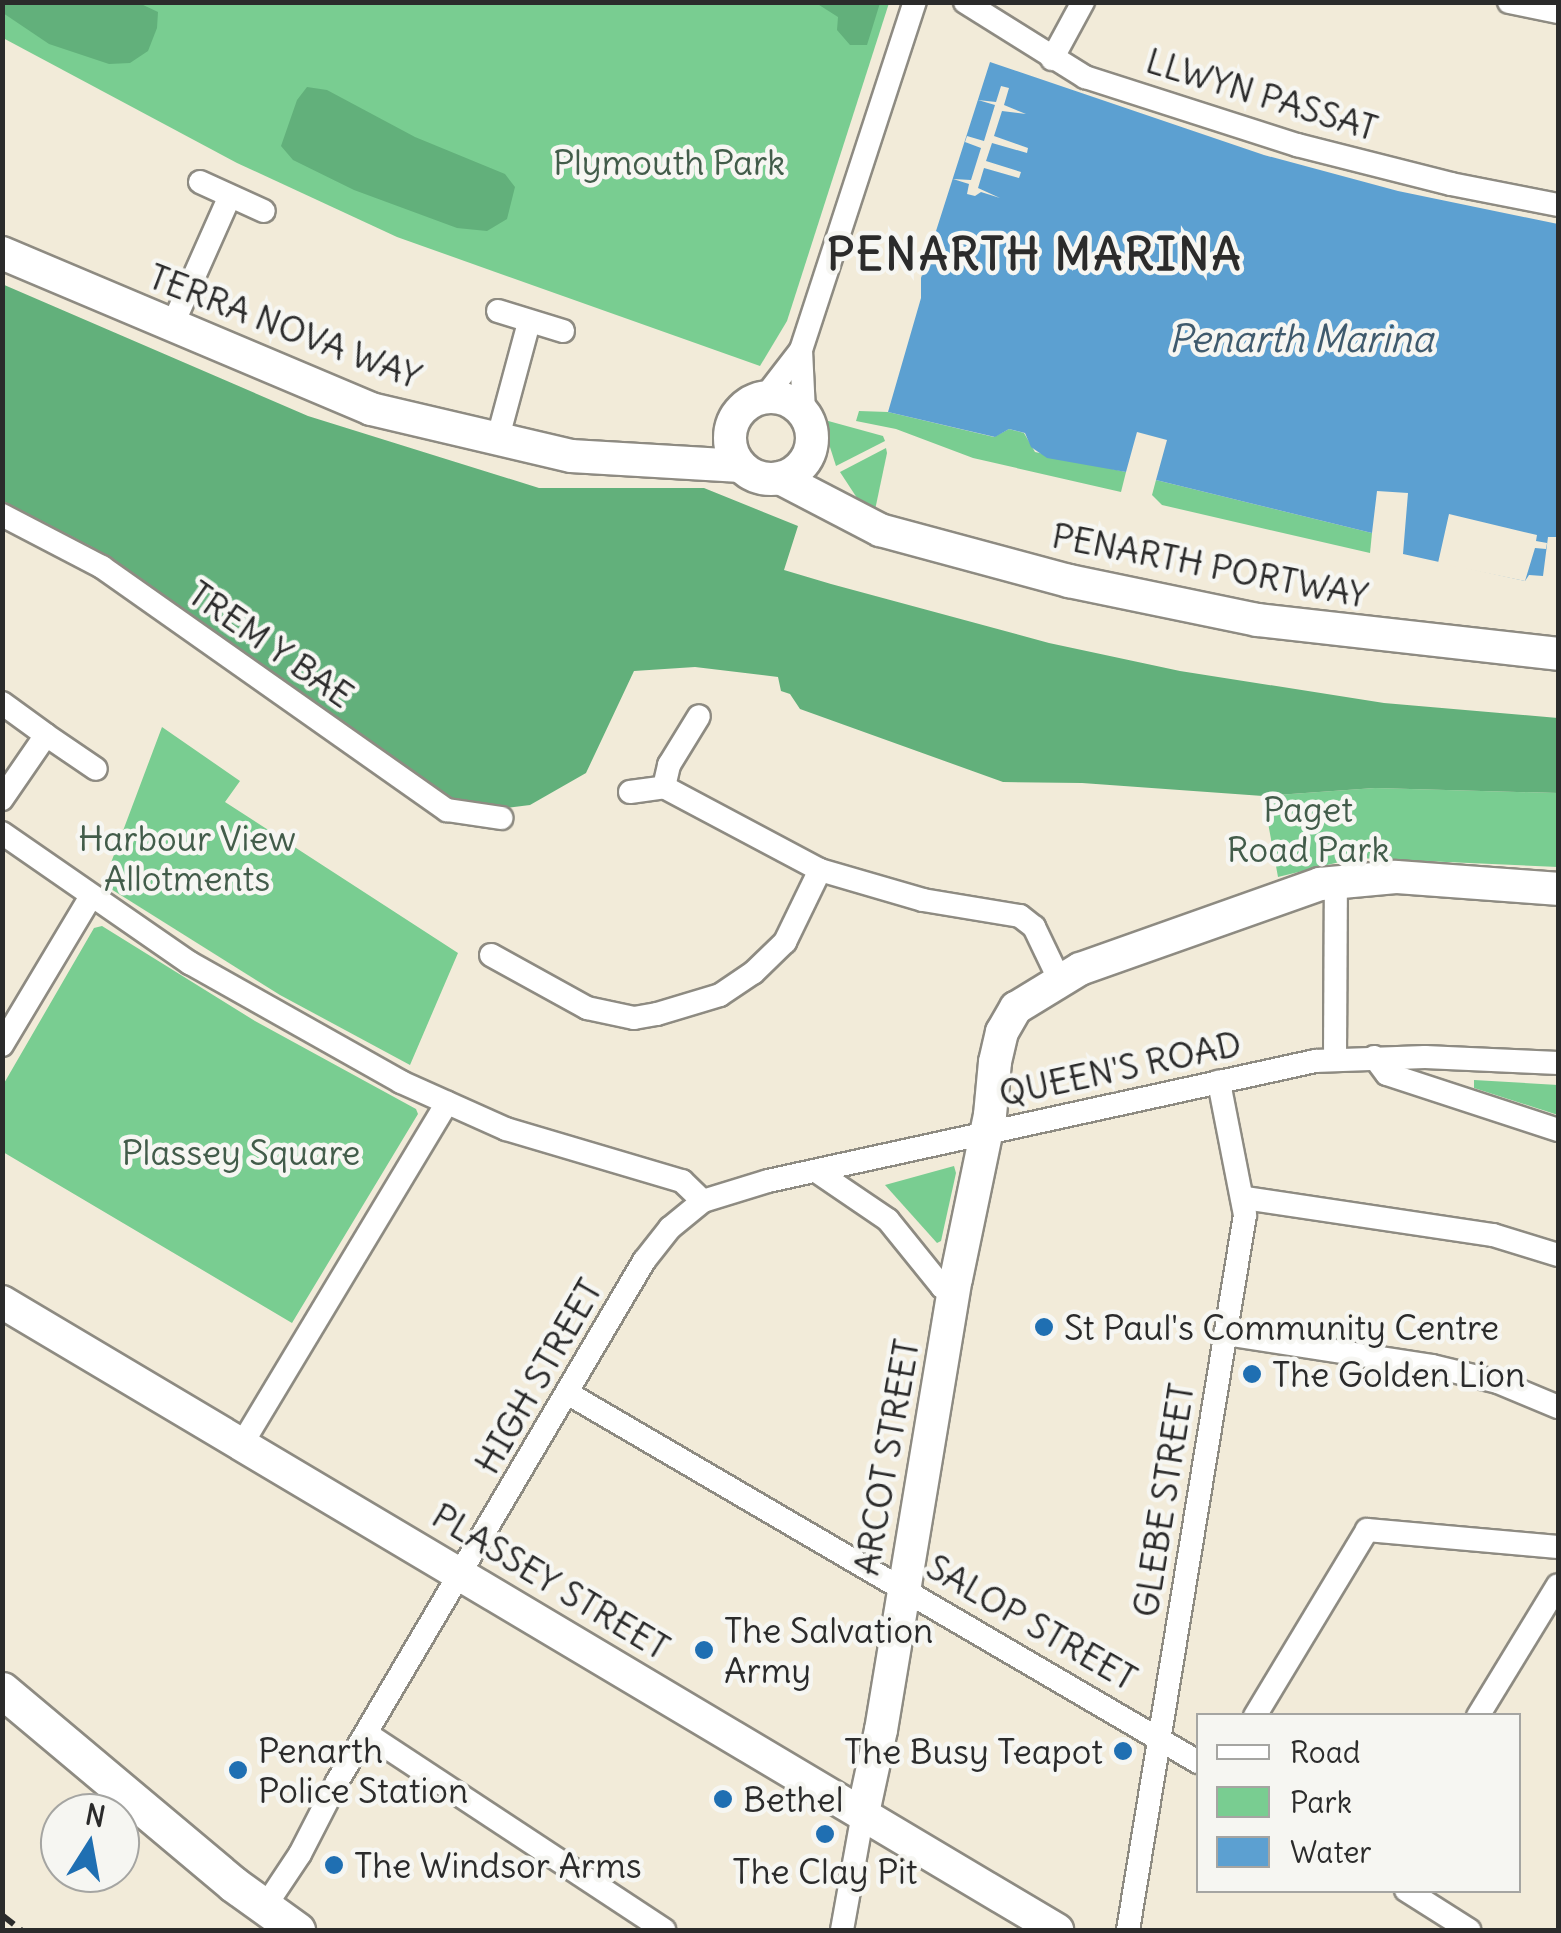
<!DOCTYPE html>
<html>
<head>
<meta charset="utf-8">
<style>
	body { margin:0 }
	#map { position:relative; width:1561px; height:1933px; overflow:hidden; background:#f2ebd9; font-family:Delius,sans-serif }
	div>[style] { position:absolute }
	.green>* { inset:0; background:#79cd91 }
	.forest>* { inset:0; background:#62b07b }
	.water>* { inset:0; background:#5ca0d1 }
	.pier>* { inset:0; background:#f2ebd9 }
	.roads { filter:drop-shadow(2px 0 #8e8b82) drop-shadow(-2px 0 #8e8b82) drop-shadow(0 2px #8e8b82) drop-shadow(0 -2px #8e8b82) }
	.street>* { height:22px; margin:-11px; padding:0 11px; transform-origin:11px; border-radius:11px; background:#fff }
	.secondary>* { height:32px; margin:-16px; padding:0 16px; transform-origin:16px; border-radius:16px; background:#fff }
	.secondary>.ring { margin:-16px; padding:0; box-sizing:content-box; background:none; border:32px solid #fff; border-radius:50% }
	.primary>* { height:35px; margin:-17.5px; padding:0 17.5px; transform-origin:17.5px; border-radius:17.5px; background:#fff }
	.rail>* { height:6px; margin-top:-3px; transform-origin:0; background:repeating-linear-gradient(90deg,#2b2b2b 0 15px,transparent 0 23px) }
	.dots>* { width:28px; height:28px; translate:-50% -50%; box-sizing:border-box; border:5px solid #f6f6f2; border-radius:50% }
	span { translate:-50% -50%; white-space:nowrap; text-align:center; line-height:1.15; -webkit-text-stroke:9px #f6f6f2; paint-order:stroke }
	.street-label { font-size:35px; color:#2b2b2b }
	.park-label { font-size:35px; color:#425c4a }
	.poi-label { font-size:35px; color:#2b2b2b }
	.left { translate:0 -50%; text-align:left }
	.right { translate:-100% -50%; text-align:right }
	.water-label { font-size:38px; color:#3f5a6d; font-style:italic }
	.district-label { font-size:45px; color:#2b2b2b; font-weight:700; letter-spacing:2.5px }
	.frame { position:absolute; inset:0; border:5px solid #2b2b2b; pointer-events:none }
	.legend { position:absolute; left:1196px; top:1713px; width:325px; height:180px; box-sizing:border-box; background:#f6f6f2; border:2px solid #a5a5a2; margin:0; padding:12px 18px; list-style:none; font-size:30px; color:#2b2b2b }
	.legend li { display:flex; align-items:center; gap:20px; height:50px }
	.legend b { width:50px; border:2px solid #a5a5a2 }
	.north { position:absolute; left:40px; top:1793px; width:100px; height:100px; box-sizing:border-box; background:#f6f6f2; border:2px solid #a5a5a2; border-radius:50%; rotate:11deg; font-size:28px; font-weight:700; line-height:40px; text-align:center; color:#2b2b2b }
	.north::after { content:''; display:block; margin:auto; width:35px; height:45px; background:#1f6fb2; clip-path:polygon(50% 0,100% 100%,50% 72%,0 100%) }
</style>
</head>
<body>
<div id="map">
	<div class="green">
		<div style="clip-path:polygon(3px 2px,889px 3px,787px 321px,760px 366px,397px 237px,237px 163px,3px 38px)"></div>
		<div style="clip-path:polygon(859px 411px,888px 412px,994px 437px,1009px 429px,1024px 433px,1035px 452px,1126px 472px,1121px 492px,973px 458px,896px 429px,856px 421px)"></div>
		<div style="clip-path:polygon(821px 419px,883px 436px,885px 441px,836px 466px)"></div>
		<div style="clip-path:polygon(886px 448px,887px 453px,875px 510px,857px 498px,840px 472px)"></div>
		<div style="clip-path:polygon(1156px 480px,1372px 533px,1370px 553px,1162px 505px,1152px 495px)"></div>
		<div style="clip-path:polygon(162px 727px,240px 781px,225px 802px,458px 953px,410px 1065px,280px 995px,103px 884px)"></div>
		<div style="clip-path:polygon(1375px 788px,1558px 793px,1558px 867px,1356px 858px,1278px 877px,1263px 796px)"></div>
		<div style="clip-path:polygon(102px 926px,255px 1021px,416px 1109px,418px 1114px,292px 1323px,3px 1152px,3px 1085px,94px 928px)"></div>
		<div style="clip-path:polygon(1474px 1080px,1558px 1085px,1558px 1115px,1474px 1088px)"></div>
		<div style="clip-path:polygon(954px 1166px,956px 1173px,941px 1241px,937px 1243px,885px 1185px)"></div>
	</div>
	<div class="forest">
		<div style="clip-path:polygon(2px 3px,139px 3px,158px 12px,157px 28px,148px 51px,130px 63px,109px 64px,49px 44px,3px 13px)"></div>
		<div style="clip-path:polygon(816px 3px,880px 3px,867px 45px,850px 45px,837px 30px,838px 17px)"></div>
		<div style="clip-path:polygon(307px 87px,327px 90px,415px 137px,505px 174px,515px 187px,507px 219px,487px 231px,457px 228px,354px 190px,293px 160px,281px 146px,297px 100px)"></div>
		<div style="clip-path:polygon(2px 284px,308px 416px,539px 488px,704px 488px,798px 526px,784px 570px,831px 584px,1049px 643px,1180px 671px,1384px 703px,1558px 718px,1558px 793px,1375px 788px,1263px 796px,1082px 783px,1003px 782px,800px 709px,790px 694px,781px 691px,778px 677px,695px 667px,634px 671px,586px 773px,530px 805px,489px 810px,457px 805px,92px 547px,3px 501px)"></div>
	</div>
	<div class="water">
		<div style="clip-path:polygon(990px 62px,1264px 155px,1398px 191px,1558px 224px,1558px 537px,1548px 537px,1543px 576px,1529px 575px,1525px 581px,1403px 554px,1408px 493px,1377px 491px,1372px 533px,1156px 480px,1167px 440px,1137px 432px,1126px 472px,1047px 458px,1031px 447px,1025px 433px,1009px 429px,995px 437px,888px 412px,921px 298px,921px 278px)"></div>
	</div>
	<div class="pier">
		<div style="clip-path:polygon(1001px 86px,1009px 88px,1004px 105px,1026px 114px,1002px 111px,994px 136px,1028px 148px,1027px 153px,992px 143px,986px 161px,1021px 172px,1019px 178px,984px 168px,978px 188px,1000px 198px,981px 192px,975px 196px,967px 194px,969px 184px,953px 179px,971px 180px,981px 148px,965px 142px,967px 136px,984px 141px,995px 105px,978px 100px,996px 102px)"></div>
		<div style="clip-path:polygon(1449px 514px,1537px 535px,1536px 541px,1547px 543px,1546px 549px,1535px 548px,1525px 581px,1438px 563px)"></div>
	</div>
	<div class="roads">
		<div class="street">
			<div style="left:965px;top:2px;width:142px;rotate:32deg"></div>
			<div style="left:1085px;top:77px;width:223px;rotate:17.8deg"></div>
			<div style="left:1297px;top:145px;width:159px;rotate:14.2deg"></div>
			<div style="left:1451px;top:184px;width:109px;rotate:11.1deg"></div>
			<div style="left:1509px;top:2px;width:50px;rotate:11.5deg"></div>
			<div style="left:1052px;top:59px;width:65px;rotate:-61.5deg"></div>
			<div style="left:200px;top:182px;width:70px;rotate:24.4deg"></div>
			<div style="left:498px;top:311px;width:68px;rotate:17.1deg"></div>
			<div style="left:172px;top:326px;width:142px;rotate:-66deg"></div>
			<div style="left:801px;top:350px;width:62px;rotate:87.2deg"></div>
			<div style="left:764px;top:398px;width:61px;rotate:-52.4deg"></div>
			<div style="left:801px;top:350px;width:366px;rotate:-71.9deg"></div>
			<div style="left:497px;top:441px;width:123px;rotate:-74.9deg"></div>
			<div style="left:2px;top:515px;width:113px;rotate:27.5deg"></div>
			<div style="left:102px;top:567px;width:422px;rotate:35.2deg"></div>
			<div style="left:447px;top:810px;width:55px;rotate:8.4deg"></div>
			<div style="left:2px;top:703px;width:54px;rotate:36deg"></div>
			<div style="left:46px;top:735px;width:78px;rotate:124.5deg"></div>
			<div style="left:46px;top:735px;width:60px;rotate:34.2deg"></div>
			<div style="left:664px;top:787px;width:23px;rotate:-77deg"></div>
			<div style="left:669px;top:765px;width:57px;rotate:-58.5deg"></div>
			<div style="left:630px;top:792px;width:34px;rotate:-8deg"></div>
			<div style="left:664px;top:787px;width:177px;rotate:28deg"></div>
			<div style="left:820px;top:870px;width:107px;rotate:16.2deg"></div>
			<div style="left:923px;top:900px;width:98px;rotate:9.4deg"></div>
			<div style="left:1020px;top:916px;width:18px;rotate:38deg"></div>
			<div style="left:1034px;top:927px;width:58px;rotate:64.3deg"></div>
			<div style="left:2px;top:833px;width:229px;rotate:34.7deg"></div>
			<div style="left:190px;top:963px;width:242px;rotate:29.4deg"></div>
			<div style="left:401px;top:1082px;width:115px;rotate:24.1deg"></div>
			<div style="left:506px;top:1129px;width:184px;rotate:16.5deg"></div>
			<div style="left:682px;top:1181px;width:29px;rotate:44deg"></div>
			<div style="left:491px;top:955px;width:110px;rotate:28.9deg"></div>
			<div style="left:587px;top:1008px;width:48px;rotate:12deg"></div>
			<div style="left:634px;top:1018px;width:23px;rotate:-10deg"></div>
			<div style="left:657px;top:1014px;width:66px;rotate:-16.8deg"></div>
			<div style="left:720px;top:995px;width:40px;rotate:-34deg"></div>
			<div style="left:753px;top:973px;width:45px;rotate:-44.1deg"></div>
			<div style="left:785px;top:942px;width:80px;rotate:-64.1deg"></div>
			<div style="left:2px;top:1045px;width:171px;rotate:-59.1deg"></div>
			<div style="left:1374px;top:1057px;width:21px;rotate:53deg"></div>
			<div style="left:1387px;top:1074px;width:180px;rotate:18.1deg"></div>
			<div style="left:1335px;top:1058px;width:177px;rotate:-89.7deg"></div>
			<div style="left:816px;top:1171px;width:87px;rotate:34.2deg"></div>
			<div style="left:888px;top:1220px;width:86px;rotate:51.1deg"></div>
			<div style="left:942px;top:1287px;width:13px;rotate:18deg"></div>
			<div style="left:1245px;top:1198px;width:251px;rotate:8.5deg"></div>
			<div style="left:1493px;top:1235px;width:68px;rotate:17.1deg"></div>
			<div style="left:1225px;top:1334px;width:209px;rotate:8.8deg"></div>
			<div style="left:1432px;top:1366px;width:68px;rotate:13.6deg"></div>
			<div style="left:1498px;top:1382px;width:65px;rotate:22.6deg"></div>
			<div style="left:569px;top:1394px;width:729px;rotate:30.33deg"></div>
			<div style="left:242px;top:1444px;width:398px;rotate:-59deg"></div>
			<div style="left:1255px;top:1716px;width:217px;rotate:-58.9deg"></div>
			<div style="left:1367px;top:1530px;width:192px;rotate:5.1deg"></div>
			<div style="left:1478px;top:1716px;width:153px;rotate:-58.6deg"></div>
			<div style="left:367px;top:1734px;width:356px;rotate:33.4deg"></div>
			<div style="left:1406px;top:1890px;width:75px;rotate:32.4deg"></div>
			<div style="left:264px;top:1908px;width:65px;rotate:-56.3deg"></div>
			<div style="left:300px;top:1854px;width:81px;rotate:-62.8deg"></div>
			<div style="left:337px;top:1782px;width:605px;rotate:-59.49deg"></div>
			<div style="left:644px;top:1261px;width:42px;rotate:-51.8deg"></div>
			<div style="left:670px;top:1228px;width:43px;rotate:-39.3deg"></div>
			<div style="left:703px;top:1201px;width:68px;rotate:-17.1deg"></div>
			<div style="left:768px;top:1181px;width:560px;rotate:-12.37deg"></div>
			<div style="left:1315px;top:1061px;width:110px;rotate:-2.1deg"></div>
			<div style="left:1425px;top:1057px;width:133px;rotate:2.6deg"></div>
			<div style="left:842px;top:1930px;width:119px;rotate:-79.8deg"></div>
			<div style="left:1128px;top:1930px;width:725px;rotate:-80.71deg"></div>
			<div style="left:1245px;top:1215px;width:136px;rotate:-101.1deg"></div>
		</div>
		<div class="secondary">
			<div style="left:2px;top:253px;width:401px;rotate:22.9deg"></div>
			<div style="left:371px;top:409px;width:205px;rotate:13.2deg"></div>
			<div style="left:571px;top:456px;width:170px;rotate:3.4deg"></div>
			<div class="ring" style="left:730px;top:397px;width:50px;height:50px"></div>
			<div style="left:780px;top:478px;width:113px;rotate:27.5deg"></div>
			<div style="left:880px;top:530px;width:196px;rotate:15.1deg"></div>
			<div style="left:1069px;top:581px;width:192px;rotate:11.7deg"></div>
			<div style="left:1257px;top:620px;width:303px;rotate:6.4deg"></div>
			<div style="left:2px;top:1302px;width:1228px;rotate:30.76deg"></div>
			<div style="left:863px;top:1813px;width:85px;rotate:-77.8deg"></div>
			<div style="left:881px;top:1730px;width:457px;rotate:-80.6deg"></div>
			<div style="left:956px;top:1279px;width:167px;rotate:-78.3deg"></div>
			<div style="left:990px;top:1115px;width:53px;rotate:-84.6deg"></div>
			<div style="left:995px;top:1062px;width:31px;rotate:-77deg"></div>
			<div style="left:1002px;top:1032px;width:28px;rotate:-60deg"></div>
			<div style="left:1016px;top:1008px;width:75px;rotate:-31.4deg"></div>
			<div style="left:1080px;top:969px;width:255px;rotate:-19.5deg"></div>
			<div style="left:1320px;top:884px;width:76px;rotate:-5.3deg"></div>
			<div style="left:1396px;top:877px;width:162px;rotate:4.2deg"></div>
		</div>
		<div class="primary">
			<div style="left:2px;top:1690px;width:302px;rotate:40deg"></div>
			<div style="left:233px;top:1884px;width:79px;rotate:35.7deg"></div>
		</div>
	</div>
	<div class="rail">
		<div style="left:2px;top:1915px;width:24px;rotate:38deg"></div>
	</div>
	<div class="dots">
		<div style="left:1044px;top:1327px;background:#1f6fb2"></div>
		<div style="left:1252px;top:1374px;background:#1f6fb2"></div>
		<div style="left:704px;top:1650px;background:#1f6fb2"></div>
		<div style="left:1123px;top:1751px;background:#1f6fb2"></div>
		<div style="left:238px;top:1770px;background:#1f6fb2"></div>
		<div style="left:723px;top:1799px;background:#1f6fb2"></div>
		<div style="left:825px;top:1834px;background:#1f6fb2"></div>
		<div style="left:334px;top:1865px;background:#1f6fb2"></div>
	</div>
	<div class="street-label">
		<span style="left:1262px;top:94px;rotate:17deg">LLWYN PASSAT</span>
		<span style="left:285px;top:326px;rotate:21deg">TERRA NOVA WAY</span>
		<span style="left:1210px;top:565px;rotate:11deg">PENARTH PORTWAY</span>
		<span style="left:271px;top:644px;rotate:35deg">TREM Y BAE</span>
		<span style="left:1120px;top:1068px;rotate:-12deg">QUEEN'S ROAD</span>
		<span style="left:538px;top:1376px;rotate:-60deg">HIGH STREET</span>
		<span style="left:886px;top:1457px;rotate:-80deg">ARCOT STREET</span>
		<span style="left:1163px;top:1500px;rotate:-81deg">GLEBE STREET</span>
		<span style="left:551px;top:1581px;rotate:31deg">PLASSEY STREET</span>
		<span style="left:1032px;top:1622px;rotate:30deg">SALOP STREET</span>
	</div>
	<div class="park-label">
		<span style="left:669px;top:162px">Plymouth Park</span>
		<span style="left:1308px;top:829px">Paget<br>Road Park</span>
		<span style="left:187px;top:858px">Harbour View<br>Allotments</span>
		<span style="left:241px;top:1152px">Plassey Square</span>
	</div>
	<div class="poi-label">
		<span class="left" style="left:1064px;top:1327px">St Paul's Community Centre</span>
		<span class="left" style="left:1272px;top:1374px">The Golden Lion</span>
		<span class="left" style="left:724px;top:1650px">The Salvation<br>Army</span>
		<span class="left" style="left:258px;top:1770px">Penarth<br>Police Station</span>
		<span class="right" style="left:1103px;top:1751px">The Busy Teapot</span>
		<span class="left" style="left:743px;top:1799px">Bethel</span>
		<span class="left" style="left:354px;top:1865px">The Windsor Arms</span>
		<span style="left:825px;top:1871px">The Clay Pit</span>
	</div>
	<div class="water-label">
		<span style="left:1301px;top:339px">Penarth Marina</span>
	</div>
	<div class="district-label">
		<span style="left:1035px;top:255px">PENARTH MARINA</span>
	</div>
	<div class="frame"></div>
	<ul class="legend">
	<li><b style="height:12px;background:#fff"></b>Road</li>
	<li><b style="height:28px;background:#79cd91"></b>Park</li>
	<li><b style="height:28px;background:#5ca0d1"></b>Water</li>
	</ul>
	<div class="north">N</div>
</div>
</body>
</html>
